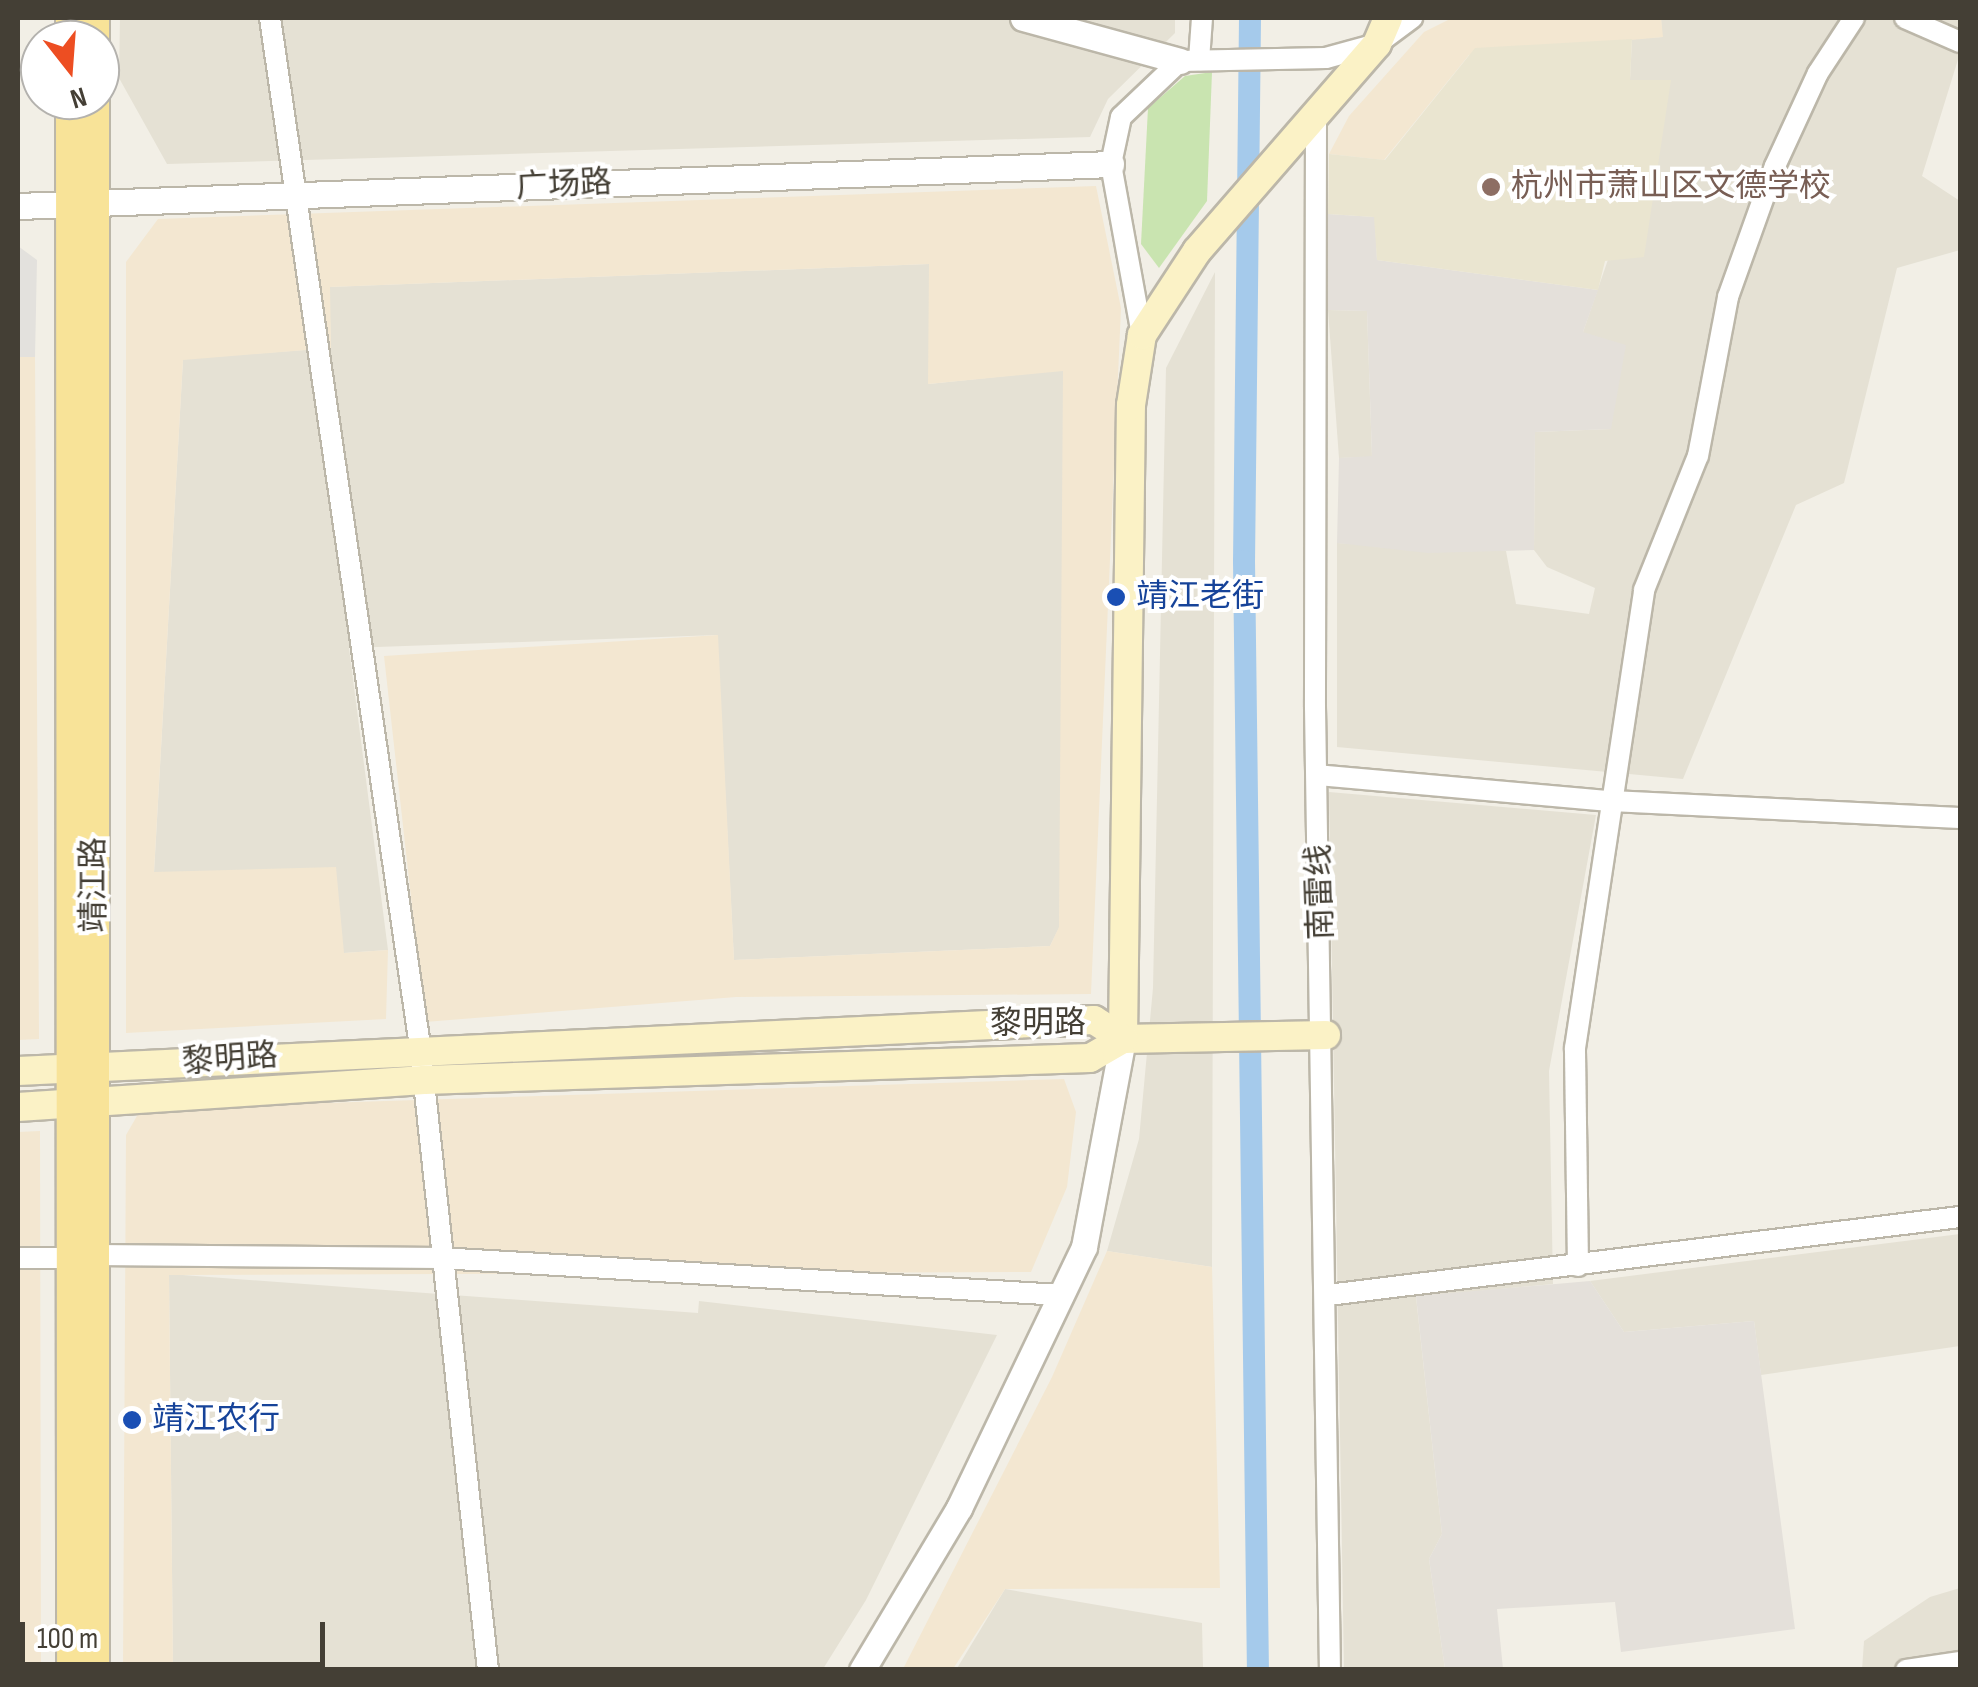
<!DOCTYPE html>
<html>
<head>
<meta charset="utf-8">
<style>
	body { margin:0 }
	#map { position:relative; width:1978px; height:1687px; overflow:hidden; background:#f2efe6; font-family:"Sofia Sans Condensed","Noto Sans SC",sans-serif }
	div>[style] { position:absolute }
	.residential>* { inset:0; background:#e5e1d4 }
	.commercial>* { inset:0; background:#f3e7d1 }
	.industrial>* { inset:0; background:#e4e0da }
	.education>* { inset:0; background:#eae5d0 }
	.green>* { inset:0; background:#c9e4b0 }
	.parking>* { inset:0; background:#e3e1dd }
	.canal>* { height:22px; margin:-11px; padding:0 11px; transform-origin:11px; border-radius:11px; background:#a5caeb }
	.roads { filter:drop-shadow(2px 0 #bcb7a9) drop-shadow(-2px 0 #bcb7a9) drop-shadow(0 2px #bcb7a9) drop-shadow(0 -2px #bcb7a9) }
	.minor>* { height:20px; margin:-10px; padding:0 10px; transform-origin:10px; border-radius:10px; background:#fff }
	.tertiary>* { height:25px; margin:-12.5px; padding:0 12.5px; transform-origin:12.5px; border-radius:12.5px; background:#fff }
	.secondary>* { height:28px; margin:-14px; padding:0 14px; transform-origin:14px; border-radius:14px; background:#fbf2c6 }
	.primary>* { height:30px; margin:-15px; padding:0 15px; transform-origin:15px; border-radius:15px; background:#f8e398 }
	.dots>* { width:28px; height:28px; translate:-50% -50%; box-sizing:border-box; border:5px solid #fff; border-radius:50% }
	span { translate:-50% -50%; white-space:nowrap; text-align:center; line-height:1.15; -webkit-text-stroke:8px #fff; paint-order:stroke }
	.street-label { font-size:32px; color:#443f35 }
	.education-label { font-size:32px; color:#785e54 }
	.left { translate:0 -50%; text-align:left }
	.transit-label { font-size:32px; color:#164399 }
	.frame { position:absolute; inset:0; border:20px solid #443f35; pointer-events:none }
	.north { position:absolute; left:20px; top:20px; width:100px; height:100px; box-sizing:border-box; background:#fff; border:2px solid #b4b2ae; border-radius:50%; rotate:163deg; font-size:28px; font-weight:700; line-height:40px; text-align:center; color:#443f35 }
	.north::after { content:''; display:block; margin:auto; width:35px; height:45px; background:#ed4e22; clip-path:polygon(50% 0,100% 100%,50% 72%,0 100%) }
	.scale { position:absolute; left:20px; top:1622px; width:305px; height:45px; box-sizing:border-box; border:5px solid #443f35; border-top:0; padding-left:12px; font-size:30px; line-height:35px; white-space:nowrap; color:#443f35; -webkit-text-stroke:8px #fff; paint-order:stroke }
</style>
</head>
<body>
<div id="map">
	<div class="residential">
		<div style="clip-path:polygon(120px 18px,1175px 18px,1175px 33px,1108px 99px,1090px 137px,167px 164px,119px 78px)"></div>
		<div style="clip-path:polygon(1661px 18px,1960px 18px,1960px 53px,1922px 176px,1960px 201px,1960px 250px,1897px 268px,1844px 483px,1796px 505px,1683px 779px,1337px 747px,1337px 543px,1506px 551px,1516px 604px,1589px 614px,1595px 588px,1547px 567px,1534px 550px,1535px 432px,1611px 429px,1583px 332px,1670px 80px,1630px 80px,1632px 39px,1662px 37px)"></div>
		<div style="clip-path:polygon(929px 264px,929px 384px,1063px 370px,1068px 513px,1059px 928px,1050px 946px,734px 960px,717px 635px,349px 648px,388px 950px,344px 953px,154px 873px,183px 359px,331px 348px,329px 287px)"></div>
		<div style="clip-path:polygon(1215px 272px,1212px 1267px,1107px 1251px,1139px 1139px,1153px 988px,1166px 368px)"></div>
		<div style="clip-path:polygon(1328px 310px,1367px 311px,1372px 457px,1339px 458px)"></div>
		<div style="clip-path:polygon(1329px 792px,1596px 815px,1549px 1071px,1553px 1284px,1416px 1297px,1442px 1534px,1429px 1559px,1445px 1669px,1344px 1669px)"></div>
		<div style="clip-path:polygon(1960px 1234px,1960px 1346px,1761px 1375px,1754px 1321px,1624px 1332px,1590px 1281px)"></div>
		<div style="clip-path:polygon(169px 1274px,698px 1313px,699px 1301px,997px 1335px,866px 1600px,823px 1669px,173px 1669px)"></div>
		<div style="clip-path:polygon(1960px 1588px,1960px 1669px,1862px 1670px,1864px 1641px,1930px 1597px)"></div>
		<div style="clip-path:polygon(1005px 1589px,1202px 1623px,1203px 1669px,956px 1670px)"></div>
	</div>
	<div class="commercial">
		<div style="clip-path:polygon(1452px 18px,1661px 18px,1663px 37px,1469px 55px,1384px 160px,1329px 154px,1349px 116px,1424px 32px)"></div>
		<div style="clip-path:polygon(1096px 186px,1121px 308px,1091px 994px,736px 997px,425px 1022px,384px 656px,718px 635px,734px 960px,1050px 946px,1059px 927px,1063px 371px,928px 384px,929px 264px,330px 287px,331px 348px,183px 360px,154px 872px,336px 867px,344px 953px,388px 950px,386px 1019px,126px 1033px,126px 262px,158px 219px)"></div>
		<div style="clip-path:polygon(18px 357px,35px 357px,39px 1039px,18px 1040px)"></div>
		<div style="clip-path:polygon(1064px 1079px,1076px 1112px,1067px 1187px,1031px 1272px,169px 1275px,173px 1669px,123px 1670px,126px 1135px,141px 1109px)"></div>
		<div style="clip-path:polygon(40px 1131px,41px 1670px,18px 1669px,18px 1132px)"></div>
		<div style="clip-path:polygon(1107px 1251px,1212px 1267px,1220px 1588px,1005px 1589px,953px 1669px,903px 1669px,1052px 1377px)"></div>
	</div>
	<div class="industrial">
		<div style="clip-path:polygon(1328px 214px,1375px 217px,1377px 260px,1598px 290px,1583px 332px,1626px 345px,1611px 429px,1535px 432px,1534px 550px,1428px 553px,1337px 543px,1339px 458px,1372px 456px,1367px 311px,1328px 310px)"></div>
		<div style="clip-path:polygon(1590px 1281px,1624px 1332px,1754px 1321px,1795px 1629px,1621px 1652px,1615px 1602px,1497px 1609px,1503px 1669px,1445px 1669px,1429px 1559px,1442px 1534px,1416px 1296px)"></div>
	</div>
	<div class="education">
		<div style="clip-path:polygon(1632px 39px,1630px 80px,1671px 80px,1644px 257px,1605px 261px,1598px 290px,1377px 260px,1374px 217px,1328px 214px,1329px 154px,1385px 160px,1475px 48px)"></div>
	</div>
	<div class="green">
		<div style="clip-path:polygon(1212px 72px,1207px 201px,1159px 268px,1141px 244px,1148px 108px,1185px 76px)"></div>
	</div>
	<div class="parking">
		<div style="clip-path:polygon(18px 246px,37px 260px,35px 357px,18px 357px)"></div>
	</div>
	<div class="canal">
		<div style="left:1250px;top:18px;width:543px;rotate:90.63deg"></div>
		<div style="left:1244px;top:561px;width:1109px;rotate:89.28deg"></div>
	</div>
	<div class="roads">
		<div class="minor">
			<div style="left:270px;top:18px;width:1039px;rotate:81.7deg"></div>
			<div style="left:420px;top:1046px;width:628px;rotate:83.78deg"></div>
			<div style="left:1905px;top:18px;width:60px;rotate:23.6deg"></div>
			<div style="left:1199px;top:60px;width:42px;rotate:-85.9deg"></div>
			<div style="left:1316px;top:114px;width:593px;rotate:90.1deg"></div>
			<div style="left:1315px;top:707px;width:963px;rotate:89.11deg"></div>
			<div style="left:1142px;top:335px;width:174px;rotate:-100.3deg"></div>
			<div style="left:1111px;top:164px;width:48px;rotate:-78deg"></div>
			<div style="left:1121px;top:117px;width:81px;rotate:-43.5deg"></div>
			<div style="left:1180px;top:61px;width:146px;rotate:-1.2deg"></div>
			<div style="left:1326px;top:58px;width:53px;rotate:-15.4deg"></div>
			<div style="left:1377px;top:44px;width:44px;rotate:-36.6deg"></div>
			<div style="left:1317px;top:775px;width:295px;rotate:5.1deg"></div>
			<div style="left:1611px;top:801px;width:349px;rotate:2.8deg"></div>
			<div style="left:95px;top:1255px;width:345px;rotate:0.5deg"></div>
			<div style="left:440px;top:1258px;width:622px;rotate:3.41deg"></div>
			<div style="left:18px;top:1258px;width:54px"></div>
			<div style="left:1578px;top:1266px;width:218px;rotate:-90.8deg"></div>
			<div style="left:1575px;top:1048px;width:463px;rotate:-81.4deg"></div>
			<div style="left:1644px;top:590px;width:144px;rotate:-68.1deg"></div>
			<div style="left:1698px;top:456px;width:162px;rotate:-79.3deg"></div>
			<div style="left:1728px;top:297px;width:139px;rotate:-70.3deg"></div>
			<div style="left:1775px;top:166px;width:102px;rotate:-65.2deg"></div>
			<div style="left:1818px;top:73px;width:66px;rotate:-56.8deg"></div>
			<div style="left:1328px;top:1295px;width:637px;rotate:-7.04deg"></div>
			<div style="left:1906px;top:1670px;width:55px;rotate:-8.4deg"></div>
		</div>
		<div class="tertiary">
			<div style="left:1023px;top:18px;width:163px;rotate:15.3deg"></div>
			<div style="left:18px;top:206px;width:1094px;rotate:-2.2deg"></div>
			<div style="left:862px;top:1670px;width:189px;rotate:-59.1deg"></div>
			<div style="left:959px;top:1508px;width:289px;rotate:-64.4deg"></div>
			<div style="left:1084px;top:1247px;width:212px;rotate:-79.4deg"></div>
		</div>
		<div class="secondary">
			<div style="left:1326px;top:1035px;width:203px;rotate:178.9deg"></div>
			<div style="left:1123px;top:1039px;width:634px;rotate:-89.28deg"></div>
			<div style="left:1131px;top:405px;width:71px;rotate:-81.1deg"></div>
			<div style="left:1142px;top:335px;width:100px;rotate:-56.8deg"></div>
			<div style="left:1197px;top:251px;width:274px;rotate:-49deg"></div>
			<div style="left:1377px;top:44px;width:28px;rotate:-67deg"></div>
			<div style="left:18px;top:1071px;width:1077px;rotate:-2.71deg"></div>
			<div style="left:1094px;top:1020px;width:35px;rotate:33deg"></div>
			<div style="left:1123px;top:1039px;width:38px;rotate:150deg"></div>
			<div style="left:1090px;top:1058px;width:666px;rotate:178.11deg"></div>
			<div style="left:424px;top:1080px;width:407px;rotate:176.2deg"></div>
		</div>
		<div class="primary">
			<div style="left:71px;top:18px;width:22px;rotate:90deg"></div>
			<div style="left:94px;top:18px;width:22px;rotate:90deg"></div>
			<div style="left:71px;top:100px;width:1570px;rotate:89.96deg"></div>
			<div style="left:94px;top:1670px;width:1570px;rotate:-90deg"></div>
		</div>
	</div>
	<div class="dots">
		<div style="left:1491px;top:187px;background:#8d6e63"></div>
		<div style="left:1116px;top:597px;background:#1a4fb4"></div>
		<div style="left:132px;top:1420px;background:#1a4fb4"></div>
	</div>
	<div class="street-label">
		<span style="left:564px;top:186px;rotate:-3deg">广场路</span>
		<span style="left:95px;top:885px;rotate:-90deg">靖江路</span>
		<span style="left:1321px;top:892px;rotate:-92deg">南雷线</span>
		<span style="left:1038px;top:1024px">黎明路</span>
		<span style="left:230px;top:1060px;rotate:-4deg">黎明路</span>
	</div>
	<div class="education-label">
		<span class="left" style="left:1511px;top:187px">杭州市萧山区文德学校</span>
	</div>
	<div class="transit-label">
		<span class="left" style="left:1136px;top:597px">靖江老街</span>
		<span class="left" style="left:152px;top:1420px">靖江农行</span>
	</div>
	<div class="frame"></div>
	<div class="north">N</div>
	<div class="scale">100 m</div>
</div>
</body>
</html>
